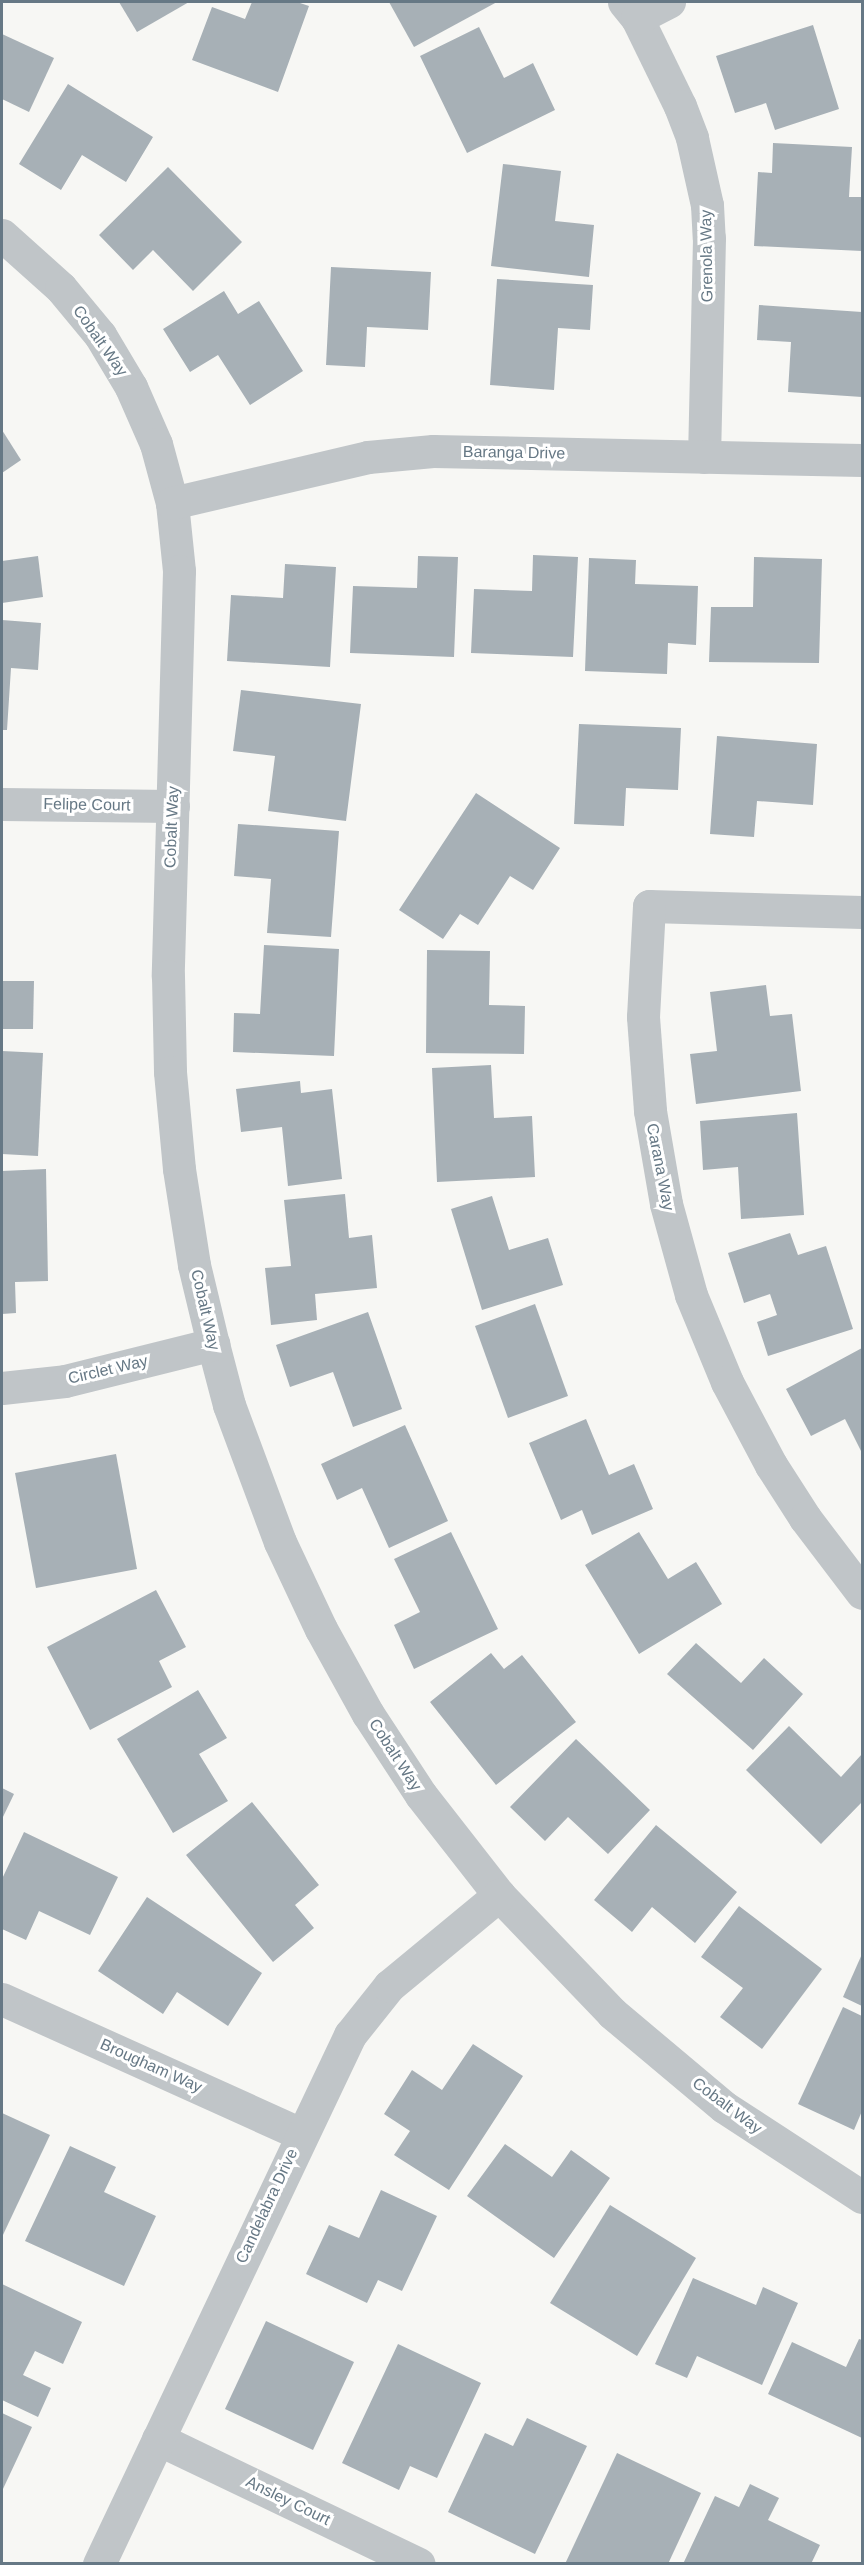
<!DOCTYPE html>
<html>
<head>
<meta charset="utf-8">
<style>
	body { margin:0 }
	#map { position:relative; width:864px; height:2565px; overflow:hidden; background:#f7f7f4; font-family:Arial,sans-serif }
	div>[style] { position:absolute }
	.building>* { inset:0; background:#a7b0b6 }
	.street>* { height:33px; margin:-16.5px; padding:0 16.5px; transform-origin:16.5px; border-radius:16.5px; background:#c0c5c8 }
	span { translate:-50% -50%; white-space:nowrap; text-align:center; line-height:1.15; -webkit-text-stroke:6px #fff; paint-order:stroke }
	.street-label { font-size:16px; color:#667885 }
	.frame { position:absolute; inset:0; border:3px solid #667885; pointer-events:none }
</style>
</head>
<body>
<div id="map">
	<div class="building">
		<div style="clip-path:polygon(119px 2px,189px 2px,137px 32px)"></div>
		<div style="clip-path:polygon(252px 2px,297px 2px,309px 6px,278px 92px,192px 60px,212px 7px,245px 19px)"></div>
		<div style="clip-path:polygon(389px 2px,497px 2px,414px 47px)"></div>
		<div style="clip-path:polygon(813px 25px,839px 109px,775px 130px,766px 103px,735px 113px,716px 56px)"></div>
		<div style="clip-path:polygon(479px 27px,504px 78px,533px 63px,555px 110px,467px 153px,420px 56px)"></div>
		<div style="clip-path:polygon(2px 34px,54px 58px,29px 112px,2px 99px)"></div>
		<div style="clip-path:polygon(68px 84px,153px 137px,126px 182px,82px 155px,61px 190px,19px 164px)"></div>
		<div style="clip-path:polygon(773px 143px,852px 147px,849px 197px,862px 197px,862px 251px,754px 246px,758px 172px,772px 173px)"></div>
		<div style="clip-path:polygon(503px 164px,561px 171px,555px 221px,594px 225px,589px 277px,491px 266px)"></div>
		<div style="clip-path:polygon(168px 167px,242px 242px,193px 291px,153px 250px,133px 270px,99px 235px)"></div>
		<div style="clip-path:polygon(331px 267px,431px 272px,428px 330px,367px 327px,365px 367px,326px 365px)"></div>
		<div style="clip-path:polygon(497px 279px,593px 285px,590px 330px,558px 328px,554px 390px,490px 385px)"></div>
		<div style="clip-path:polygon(224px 291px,238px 314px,259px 301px,303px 371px,250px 405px,218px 355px,190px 372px,163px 329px)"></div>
		<div style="clip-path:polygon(759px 305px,862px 312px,862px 397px,788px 392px,791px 342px,757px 340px)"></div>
		<div style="clip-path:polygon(2px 430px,21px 460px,2px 473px)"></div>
		<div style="clip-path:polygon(533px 555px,578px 557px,573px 657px,471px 653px,474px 589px,532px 591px)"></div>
		<div style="clip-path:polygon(38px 556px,43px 597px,2px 603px,2px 561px)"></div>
		<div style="clip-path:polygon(418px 556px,458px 557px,454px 657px,350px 653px,353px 586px,417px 588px)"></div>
		<div style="clip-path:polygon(754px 557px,822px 559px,819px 663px,709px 662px,711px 607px,753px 607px)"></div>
		<div style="clip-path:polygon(589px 558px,636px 560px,635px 584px,698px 586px,696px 645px,668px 643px,667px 674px,585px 671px)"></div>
		<div style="clip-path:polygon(285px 564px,336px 567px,330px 667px,227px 661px,231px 595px,283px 598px)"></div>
		<div style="clip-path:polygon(2px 620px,41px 623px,38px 670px,11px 668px,7px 730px,2px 730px)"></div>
		<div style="clip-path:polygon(241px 690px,361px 704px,346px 821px,268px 811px,275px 756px,233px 751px)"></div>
		<div style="clip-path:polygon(579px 724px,681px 728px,678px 790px,626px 788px,624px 826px,574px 824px)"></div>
		<div style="clip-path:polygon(717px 736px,817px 744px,813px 805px,757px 801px,754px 837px,710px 834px)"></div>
		<div style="clip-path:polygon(476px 793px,560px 848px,533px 890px,510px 876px,478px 925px,460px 914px,443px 939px,399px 910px)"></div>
		<div style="clip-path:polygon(238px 824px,339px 831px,331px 937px,267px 933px,271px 879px,234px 876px)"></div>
		<div style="clip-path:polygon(264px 945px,339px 949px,334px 1056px,233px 1052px,234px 1013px,260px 1014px)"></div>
		<div style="clip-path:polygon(427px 950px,490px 951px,489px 1005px,525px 1006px,524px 1054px,426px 1053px)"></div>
		<div style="clip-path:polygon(2px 981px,34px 981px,33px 1029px,2px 1029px)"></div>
		<div style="clip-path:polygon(766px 985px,770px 1016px,792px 1014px,801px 1091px,696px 1104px,690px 1054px,717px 1051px,710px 992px)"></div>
		<div style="clip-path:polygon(2px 1051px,43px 1053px,38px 1156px,2px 1154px)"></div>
		<div style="clip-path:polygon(491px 1065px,494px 1118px,532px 1116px,535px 1177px,437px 1182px,432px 1068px)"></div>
		<div style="clip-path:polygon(300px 1081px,301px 1093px,332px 1089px,342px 1179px,288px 1186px,282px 1127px,241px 1132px,236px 1089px)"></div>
		<div style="clip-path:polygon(797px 1113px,804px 1215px,741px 1219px,738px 1167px,703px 1170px,700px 1121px)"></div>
		<div style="clip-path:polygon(46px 1169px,48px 1281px,15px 1282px,16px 1313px,2px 1314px,2px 1171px)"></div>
		<div style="clip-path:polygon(345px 1194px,349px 1238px,372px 1235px,377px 1288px,315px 1294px,317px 1320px,271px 1325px,265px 1268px,291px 1266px,284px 1200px)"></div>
		<div style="clip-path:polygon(492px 1196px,509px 1250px,548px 1238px,563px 1285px,482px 1310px,451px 1209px)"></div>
		<div style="clip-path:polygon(790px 1233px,798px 1255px,826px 1246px,853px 1329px,768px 1356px,757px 1322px,777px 1315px,770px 1294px,744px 1303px,728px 1253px)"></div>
		<div style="clip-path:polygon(535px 1304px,568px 1396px,508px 1418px,475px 1326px)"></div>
		<div style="clip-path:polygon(368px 1312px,402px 1409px,353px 1427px,333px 1372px,290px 1387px,276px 1345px)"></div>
		<div style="clip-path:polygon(862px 1348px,862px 1453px,845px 1419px,811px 1436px,786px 1389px)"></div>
		<div style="clip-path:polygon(586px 1419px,609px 1475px,634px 1464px,653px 1509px,592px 1535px,582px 1510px,561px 1520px,529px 1443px)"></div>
		<div style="clip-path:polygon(405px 1425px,448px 1521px,389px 1548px,362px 1488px,337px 1500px,321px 1464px)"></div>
		<div style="clip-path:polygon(116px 1454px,137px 1569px,36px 1588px,15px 1473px)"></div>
		<div style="clip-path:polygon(451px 1532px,498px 1629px,414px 1669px,394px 1625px,420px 1612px,394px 1559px)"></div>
		<div style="clip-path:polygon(639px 1532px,668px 1579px,696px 1562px,722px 1604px,639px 1654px,585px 1565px)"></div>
		<div style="clip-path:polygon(156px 1590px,186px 1647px,159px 1661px,172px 1687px,90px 1730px,47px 1647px)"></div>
		<div style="clip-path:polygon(696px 1643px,741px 1683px,764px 1658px,803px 1694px,753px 1750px,667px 1674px)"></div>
		<div style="clip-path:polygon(491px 1653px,504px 1669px,522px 1655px,576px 1722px,496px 1785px,430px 1702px)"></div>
		<div style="clip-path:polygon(198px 1690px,227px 1738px,199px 1754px,228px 1801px,173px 1833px,117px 1739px)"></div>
		<div style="clip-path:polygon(789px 1726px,841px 1777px,862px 1754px,862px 1802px,821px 1844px,746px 1770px)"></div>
		<div style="clip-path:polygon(576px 1739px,650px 1810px,608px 1854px,568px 1817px,545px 1841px,510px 1807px)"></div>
		<div style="clip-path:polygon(2px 1788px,14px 1794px,2px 1819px)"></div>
		<div style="clip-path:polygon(252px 1802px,319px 1885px,295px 1905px,314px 1928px,273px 1962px,186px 1855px)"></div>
		<div style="clip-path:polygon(656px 1825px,737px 1892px,695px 1943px,652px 1907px,632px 1932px,594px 1900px)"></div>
		<div style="clip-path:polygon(24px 1832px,118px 1877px,90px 1935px,39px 1911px,26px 1940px,2px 1929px,2px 1879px)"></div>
		<div style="clip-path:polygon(147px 1897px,262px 1973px,228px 2026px,177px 1992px,163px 2014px,98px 1971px)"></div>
		<div style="clip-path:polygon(739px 1906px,822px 1969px,762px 2049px,720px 2017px,743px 1988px,701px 1957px)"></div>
		<div style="clip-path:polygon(862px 1954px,862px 2006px,843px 1997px)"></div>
		<div style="clip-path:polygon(843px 2007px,862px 2016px,862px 2111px,854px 2130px,798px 2104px)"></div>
		<div style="clip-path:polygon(473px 2044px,523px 2076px,449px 2190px,394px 2155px,410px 2131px,384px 2114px,412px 2070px,442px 2090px)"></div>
		<div style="clip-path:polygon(2px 2113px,50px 2135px,2px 2237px)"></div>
		<div style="clip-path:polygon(505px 2144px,552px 2177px,571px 2150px,610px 2178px,554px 2258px,467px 2196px)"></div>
		<div style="clip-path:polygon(70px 2146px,116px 2167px,104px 2192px,156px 2216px,124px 2286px,25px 2241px)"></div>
		<div style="clip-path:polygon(381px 2190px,437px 2216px,402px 2291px,378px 2280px,367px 2303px,306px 2274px,329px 2225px,359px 2238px)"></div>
		<div style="clip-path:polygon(610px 2205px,696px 2258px,637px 2356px,550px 2303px)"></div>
		<div style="clip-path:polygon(693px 2278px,756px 2305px,763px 2287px,798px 2303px,762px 2385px,697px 2356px,687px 2378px,655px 2364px)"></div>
		<div style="clip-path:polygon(2px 2284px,82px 2322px,63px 2364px,35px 2351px,23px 2375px,51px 2388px,38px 2417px,2px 2400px)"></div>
		<div style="clip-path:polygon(266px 2321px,354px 2362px,313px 2450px,225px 2409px)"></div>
		<div style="clip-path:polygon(859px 2339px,862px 2340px,862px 2438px,768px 2394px,792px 2342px,846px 2367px)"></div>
		<div style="clip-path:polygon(398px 2344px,481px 2383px,437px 2478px,410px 2466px,399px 2490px,342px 2463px)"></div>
		<div style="clip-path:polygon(2px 2413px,32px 2427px,2px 2491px)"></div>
		<div style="clip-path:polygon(527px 2418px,587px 2446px,535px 2554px,448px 2512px,485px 2433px,513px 2446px)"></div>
		<div style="clip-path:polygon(617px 2453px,701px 2493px,668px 2564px,565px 2564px)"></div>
		<div style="clip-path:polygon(750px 2484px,779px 2498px,768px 2520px,820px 2545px,811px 2564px,683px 2564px,715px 2496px,739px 2507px)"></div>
	</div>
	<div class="street">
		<div style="left:624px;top:2px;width:21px;rotate:51deg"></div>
		<div style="left:637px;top:18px;width:98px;rotate:64deg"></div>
		<div style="left:680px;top:106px;width:34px;rotate:69deg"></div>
		<div style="left:692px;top:138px;width:69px;rotate:77.4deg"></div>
		<div style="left:707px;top:205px;width:33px;rotate:87deg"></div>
		<div style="left:709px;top:238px;width:219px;rotate:91.3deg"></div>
		<div style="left:637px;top:18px;width:36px;rotate:-27deg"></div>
		<div style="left:2px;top:235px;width:79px;rotate:41.9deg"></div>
		<div style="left:61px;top:288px;width:61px;rotate:50.3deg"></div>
		<div style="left:100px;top:335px;width:61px;rotate:59.2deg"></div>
		<div style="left:131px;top:387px;width:62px;rotate:66.3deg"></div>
		<div style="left:156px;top:444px;width:61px;rotate:74.8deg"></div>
		<div style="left:172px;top:503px;width:68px;rotate:84.1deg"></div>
		<div style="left:179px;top:571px;width:405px;rotate:91.6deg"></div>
		<div style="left:168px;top:976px;width:96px;rotate:88.8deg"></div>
		<div style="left:170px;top:1072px;width:97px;rotate:84.7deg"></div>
		<div style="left:179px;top:1169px;width:97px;rotate:81.1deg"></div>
		<div style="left:194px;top:1265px;width:81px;rotate:76.5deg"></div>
		<div style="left:213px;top:1344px;width:63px;rotate:75.3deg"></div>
		<div style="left:229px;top:1405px;width:146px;rotate:69.6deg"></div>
		<div style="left:280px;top:1542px;width:96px;rotate:64.8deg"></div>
		<div style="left:321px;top:1629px;width:97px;rotate:61.1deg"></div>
		<div style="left:368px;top:1714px;width:97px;rotate:56.8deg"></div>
		<div style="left:421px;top:1795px;width:127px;rotate:52deg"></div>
		<div style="left:499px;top:1895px;width:163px;rotate:46.2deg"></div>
		<div style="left:612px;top:2013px;width:146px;rotate:40deg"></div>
		<div style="left:724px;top:2107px;width:165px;rotate:33.1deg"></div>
		<div style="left:172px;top:503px;width:201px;rotate:-13.2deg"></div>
		<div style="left:368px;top:457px;width:65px;rotate:-5.3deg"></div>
		<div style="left:433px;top:451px;width:429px;rotate:1.2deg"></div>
		<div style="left:2px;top:804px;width:171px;rotate:0.7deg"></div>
		<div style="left:862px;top:912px;width:213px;rotate:-178.4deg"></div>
		<div style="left:649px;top:906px;width:111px;rotate:93.1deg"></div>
		<div style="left:643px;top:1017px;width:94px;rotate:85.7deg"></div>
		<div style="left:650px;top:1111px;width:94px;rotate:80.2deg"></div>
		<div style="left:666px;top:1204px;width:94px;rotate:74.6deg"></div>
		<div style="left:691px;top:1295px;width:94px;rotate:67.5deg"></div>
		<div style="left:727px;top:1382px;width:94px;rotate:62.1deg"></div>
		<div style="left:771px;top:1465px;width:63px;rotate:57.3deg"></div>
		<div style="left:805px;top:1518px;width:94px;rotate:52.8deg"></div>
		<div style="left:2px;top:1388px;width:63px;rotate:-6.3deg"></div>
		<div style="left:65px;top:1381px;width:153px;rotate:-14deg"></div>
		<div style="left:2px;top:1999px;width:328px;rotate:24.3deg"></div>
		<div style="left:158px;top:2439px;width:289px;rotate:25.6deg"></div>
		<div style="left:99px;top:2564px;width:586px;rotate:-64.62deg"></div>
		<div style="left:350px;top:2035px;width:63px;rotate:-51.5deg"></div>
		<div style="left:389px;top:1986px;width:143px;rotate:-39.6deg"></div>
	</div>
	<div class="street-label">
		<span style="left:707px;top:256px;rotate:-91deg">Grenola Way</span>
		<span style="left:100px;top:341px;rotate:55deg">Cobalt Way</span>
		<span style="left:514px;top:453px;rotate:1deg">Baranga Drive</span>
		<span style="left:87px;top:805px;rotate:1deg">Felipe Court</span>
		<span style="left:172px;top:827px;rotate:-88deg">Cobalt Way</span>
		<span style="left:660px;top:1167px;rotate:79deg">Carana Way</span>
		<span style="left:205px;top:1310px;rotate:77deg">Cobalt Way</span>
		<span style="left:108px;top:1370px;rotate:-13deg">Circlet Way</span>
		<span style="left:395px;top:1755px;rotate:57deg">Cobalt Way</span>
		<span style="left:151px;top:2066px;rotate:24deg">Brougham Way</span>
		<span style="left:727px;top:2106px;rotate:37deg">Cobalt Way</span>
		<span style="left:267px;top:2206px;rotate:-65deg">Candelabra Drive</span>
		<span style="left:288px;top:2501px;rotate:26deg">Ansley Court</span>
	</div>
	<div class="frame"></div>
</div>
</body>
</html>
